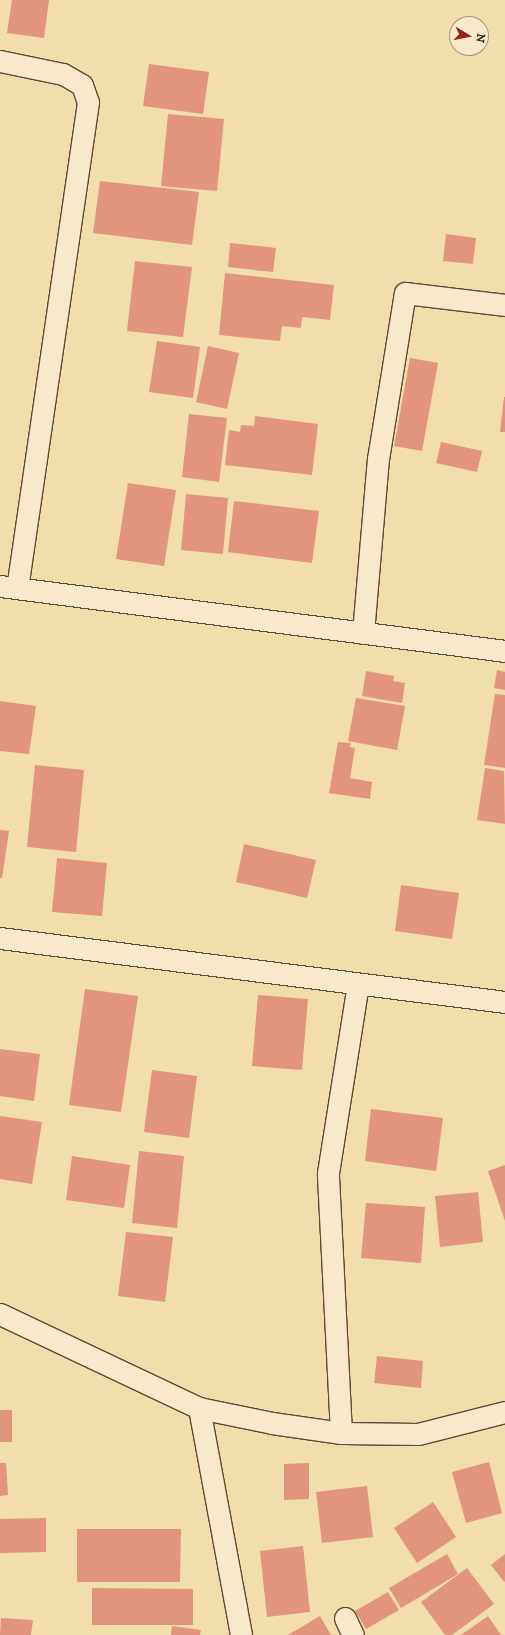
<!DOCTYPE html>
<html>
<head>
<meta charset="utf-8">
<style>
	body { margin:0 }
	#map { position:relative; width:505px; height:1635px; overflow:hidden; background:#f2ddad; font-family:"IM FELL DW Pica",serif }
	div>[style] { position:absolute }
	.building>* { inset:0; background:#e2947f }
	.roads { filter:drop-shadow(1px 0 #614834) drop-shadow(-1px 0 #614834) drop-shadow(0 1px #614834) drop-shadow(0 -1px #614834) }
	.street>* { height:21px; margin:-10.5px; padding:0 10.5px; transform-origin:10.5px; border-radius:10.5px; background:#f7e9ca }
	span { translate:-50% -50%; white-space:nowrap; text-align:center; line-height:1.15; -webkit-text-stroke:3px #f7e9ca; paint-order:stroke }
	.north { position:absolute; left:449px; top:16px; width:40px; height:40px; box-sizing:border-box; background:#f7e9ca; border:1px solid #a8957e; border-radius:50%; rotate:100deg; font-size:11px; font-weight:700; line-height:16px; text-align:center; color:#31170c }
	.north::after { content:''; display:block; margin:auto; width:14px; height:18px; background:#8f2418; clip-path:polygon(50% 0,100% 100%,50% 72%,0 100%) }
</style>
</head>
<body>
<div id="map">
	<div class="building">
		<div style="clip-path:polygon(12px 0,49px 0,44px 38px,7px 33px)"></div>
		<div style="clip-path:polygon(149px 64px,209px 72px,203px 114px,143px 106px)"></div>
		<div style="clip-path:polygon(168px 114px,224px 119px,217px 191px,161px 186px)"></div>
		<div style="clip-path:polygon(100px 181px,199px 192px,192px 245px,93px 233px)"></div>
		<div style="clip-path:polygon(446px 234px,476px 238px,473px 264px,443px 261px)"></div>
		<div style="clip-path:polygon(230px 243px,276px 248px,273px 272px,228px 267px)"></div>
		<div style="clip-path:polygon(135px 261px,192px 267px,183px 337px,127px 331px)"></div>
		<div style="clip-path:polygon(225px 273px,334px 285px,330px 320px,302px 317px,301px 328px,282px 326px,280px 341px,219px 335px)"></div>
		<div style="clip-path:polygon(157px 341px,200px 347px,193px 398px,149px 392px)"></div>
		<div style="clip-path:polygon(208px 346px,239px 353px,227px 409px,196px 402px)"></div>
		<div style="clip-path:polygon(410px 358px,438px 363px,422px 451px,394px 446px)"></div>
		<div style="clip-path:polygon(504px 397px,505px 397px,505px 432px,500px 432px)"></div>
		<div style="clip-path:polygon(189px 414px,227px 418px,219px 482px,182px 477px)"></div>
		<div style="clip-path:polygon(255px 416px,318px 424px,312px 475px,225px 465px,229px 430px,240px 432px,241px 425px,254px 426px)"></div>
		<div style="clip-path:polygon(441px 442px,482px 451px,477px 472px,436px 463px)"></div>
		<div style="clip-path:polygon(128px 483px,176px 490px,164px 566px,116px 559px)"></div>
		<div style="clip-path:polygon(186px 494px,228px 498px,223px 554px,181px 550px)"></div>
		<div style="clip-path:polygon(234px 501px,319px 511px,312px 563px,228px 552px)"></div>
		<div style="clip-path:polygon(497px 670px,505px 672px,505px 690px,494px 688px)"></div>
		<div style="clip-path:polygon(366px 671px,394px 676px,393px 681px,405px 683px,402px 703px,362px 696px)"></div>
		<div style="clip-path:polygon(495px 694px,505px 695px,505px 768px,484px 765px)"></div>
		<div style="clip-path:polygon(356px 698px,405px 706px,397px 750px,348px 741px)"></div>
		<div style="clip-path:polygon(0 701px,36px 706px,29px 754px,0 751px)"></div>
		<div style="clip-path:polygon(338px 742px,351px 743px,350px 747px,355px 748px,350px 778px,372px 782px,370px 799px,329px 793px)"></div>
		<div style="clip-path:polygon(35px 765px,84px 770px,76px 852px,27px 847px)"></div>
		<div style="clip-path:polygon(485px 768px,504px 771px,505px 824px,477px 820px)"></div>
		<div style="clip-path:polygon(0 830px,9px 831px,2px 878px,0 878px)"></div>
		<div style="clip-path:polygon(244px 844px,316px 860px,307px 898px,236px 882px)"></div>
		<div style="clip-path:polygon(57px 858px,107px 863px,102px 916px,52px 912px)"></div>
		<div style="clip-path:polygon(401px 885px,459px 893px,452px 939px,395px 931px)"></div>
		<div style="clip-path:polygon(85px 989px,138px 996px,121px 1112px,69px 1105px)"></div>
		<div style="clip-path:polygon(258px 995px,308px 999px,302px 1070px,252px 1066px)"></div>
		<div style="clip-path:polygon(0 1049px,40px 1054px,34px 1101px,0 1096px)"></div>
		<div style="clip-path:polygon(152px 1070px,197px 1076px,189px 1138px,144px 1132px)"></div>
		<div style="clip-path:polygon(371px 1109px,443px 1118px,436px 1171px,365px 1161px)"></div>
		<div style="clip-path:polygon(0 1116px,42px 1122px,32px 1184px,0 1179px)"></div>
		<div style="clip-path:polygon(139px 1151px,184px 1156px,177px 1228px,132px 1223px)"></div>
		<div style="clip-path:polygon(72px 1156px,130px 1165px,124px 1208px,66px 1200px)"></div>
		<div style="clip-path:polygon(505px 1165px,505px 1221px,488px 1171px)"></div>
		<div style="clip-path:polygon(478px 1192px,483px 1242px,440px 1247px,435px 1196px)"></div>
		<div style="clip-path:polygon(366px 1203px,425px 1207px,421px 1263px,361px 1258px)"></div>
		<div style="clip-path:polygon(126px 1232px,173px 1237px,165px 1302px,118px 1296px)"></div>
		<div style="clip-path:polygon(377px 1356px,423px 1361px,421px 1388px,374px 1383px)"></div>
		<div style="clip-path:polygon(0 1410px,12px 1410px,12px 1442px,0 1442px)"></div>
		<div style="clip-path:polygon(489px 1462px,502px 1513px,466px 1523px,452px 1472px)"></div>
		<div style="clip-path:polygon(0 1463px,6px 1463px,8px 1495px,0 1496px)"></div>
		<div style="clip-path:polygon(309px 1463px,309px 1499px,284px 1500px,284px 1464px)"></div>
		<div style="clip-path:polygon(367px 1486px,373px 1537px,322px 1543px,316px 1492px)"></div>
		<div style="clip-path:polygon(433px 1502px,456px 1537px,417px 1563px,394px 1528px)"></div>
		<div style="clip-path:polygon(46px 1518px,46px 1552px,0 1553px,0 1519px)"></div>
		<div style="clip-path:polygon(77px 1529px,181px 1529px,180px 1582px,77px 1582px)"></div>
		<div style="clip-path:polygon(303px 1546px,310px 1612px,267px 1617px,260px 1551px)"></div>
		<div style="clip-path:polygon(447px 1554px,458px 1574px,401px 1608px,389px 1588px)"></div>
		<div style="clip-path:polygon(505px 1554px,505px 1581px,504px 1582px,491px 1565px)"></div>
		<div style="clip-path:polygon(467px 1568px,494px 1604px,452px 1635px,445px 1635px,421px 1602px)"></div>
		<div style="clip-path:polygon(92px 1588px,193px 1589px,193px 1625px,92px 1625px)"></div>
		<div style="clip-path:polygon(388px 1592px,399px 1610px,366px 1629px,355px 1611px)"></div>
		<div style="clip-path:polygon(320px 1616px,331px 1635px,288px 1635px)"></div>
		<div style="clip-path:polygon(488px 1616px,501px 1635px,461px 1635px)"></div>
		<div style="clip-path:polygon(1px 1618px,33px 1620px,31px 1635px,0 1635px)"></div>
		<div style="clip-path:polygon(172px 1626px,201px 1630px,200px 1635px,171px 1635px)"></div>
	</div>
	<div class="roads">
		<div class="street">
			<div style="left:0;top:61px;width:64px;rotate:11.7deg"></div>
			<div style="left:63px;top:74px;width:22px;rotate:30deg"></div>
			<div style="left:82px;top:85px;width:18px;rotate:71deg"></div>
			<div style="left:88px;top:102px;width:491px;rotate:98.3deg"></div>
			<div style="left:0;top:586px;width:509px;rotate:7.33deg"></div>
			<div style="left:363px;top:633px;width:175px;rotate:-85.1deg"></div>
			<div style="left:378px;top:459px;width:168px;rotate:-80.8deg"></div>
			<div style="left:405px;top:293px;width:101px;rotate:6.8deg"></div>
			<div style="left:0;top:938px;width:509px;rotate:7.22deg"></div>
			<div style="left:0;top:1314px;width:220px;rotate:25.3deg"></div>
			<div style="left:199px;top:1408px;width:75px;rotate:11.6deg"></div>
			<div style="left:272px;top:1423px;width:70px;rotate:8.2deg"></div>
			<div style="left:341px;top:1433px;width:77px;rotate:0.7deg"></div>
			<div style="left:418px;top:1434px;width:90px;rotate:-14.2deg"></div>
			<div style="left:199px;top:1408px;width:231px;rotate:79.5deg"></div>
			<div style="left:341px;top:1433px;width:260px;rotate:-92.9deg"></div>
			<div style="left:328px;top:1173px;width:191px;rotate:-81deg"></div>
			<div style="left:345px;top:1618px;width:19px;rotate:65deg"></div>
		</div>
	</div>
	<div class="north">N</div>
</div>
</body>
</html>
